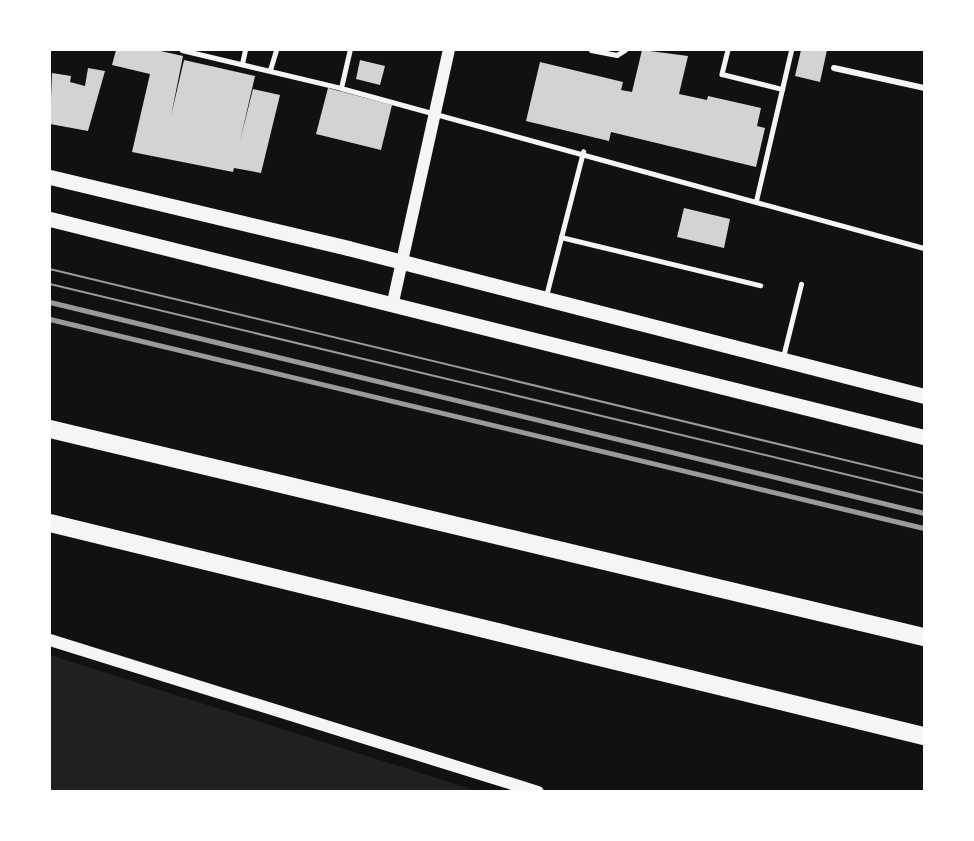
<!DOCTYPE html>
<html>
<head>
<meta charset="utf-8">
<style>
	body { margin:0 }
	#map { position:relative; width:974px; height:841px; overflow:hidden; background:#111; font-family:"Public Sans",sans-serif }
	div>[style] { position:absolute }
	.green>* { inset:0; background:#202020 }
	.building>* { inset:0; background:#d3d3d3 }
	.service>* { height:4.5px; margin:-2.25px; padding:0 2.25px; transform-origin:2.25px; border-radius:2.25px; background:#f5f5f5 }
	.minor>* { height:6px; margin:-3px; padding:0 3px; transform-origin:3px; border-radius:3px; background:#f5f5f5 }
	.secondary>* { height:12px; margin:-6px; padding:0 6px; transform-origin:6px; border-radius:6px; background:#f5f5f5 }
	.primary>* { height:15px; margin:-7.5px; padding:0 7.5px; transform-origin:7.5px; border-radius:7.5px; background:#f5f5f5 }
	.motorway>* { height:18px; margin:-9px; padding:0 9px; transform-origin:9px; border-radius:9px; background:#f5f5f5 }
	.tram>* { height:1.5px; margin:-0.75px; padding:0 0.75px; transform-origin:0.75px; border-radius:0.75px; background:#9a9a9a }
	.rail>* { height:4.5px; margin:-2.25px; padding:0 2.25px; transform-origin:2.25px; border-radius:2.25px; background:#9a9a9a }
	span { translate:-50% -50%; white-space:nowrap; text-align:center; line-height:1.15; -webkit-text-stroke:4.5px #fff; paint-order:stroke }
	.frame { position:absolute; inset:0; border:51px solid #fff; pointer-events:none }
</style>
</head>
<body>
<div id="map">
	<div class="green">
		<div style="clip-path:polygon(50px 655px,477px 791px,50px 791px)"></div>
	</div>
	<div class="building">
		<div style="clip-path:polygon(116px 50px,156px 50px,183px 56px,171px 116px,184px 60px,255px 76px,240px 141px,253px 89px,280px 95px,261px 173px,234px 168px,233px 172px,132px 152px,150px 74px,112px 65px)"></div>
		<div style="clip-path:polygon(642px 50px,688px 56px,679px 94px,707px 100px,708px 96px,761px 108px,757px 126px,765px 128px,756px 167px,611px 132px,609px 141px,526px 121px,540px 62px,623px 82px,621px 90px,632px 92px)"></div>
		<div style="clip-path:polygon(801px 50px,827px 50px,820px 82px,795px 76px)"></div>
		<div style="clip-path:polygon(360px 60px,385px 66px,380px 85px,356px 79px)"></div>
		<div style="clip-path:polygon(88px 68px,105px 71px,88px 131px,50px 124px,52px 73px,71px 76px,70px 82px,85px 86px)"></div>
		<div style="clip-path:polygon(328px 88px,392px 105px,381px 150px,316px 134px)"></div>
		<div style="clip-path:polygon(684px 208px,730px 219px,724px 248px,677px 237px)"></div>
	</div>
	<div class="service">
		<div style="left:182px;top:50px;width:163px;rotate:13.4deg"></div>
		<div style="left:341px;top:88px;width:605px;rotate:15.35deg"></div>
		<div style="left:591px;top:50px;width:26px;rotate:11deg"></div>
		<div style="left:617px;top:55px;width:9px;rotate:-32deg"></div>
		<div style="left:728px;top:50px;width:25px;rotate:104deg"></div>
		<div style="left:722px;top:74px;width:62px;rotate:14deg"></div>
		<div style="left:242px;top:64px;width:14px;rotate:-78deg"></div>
		<div style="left:270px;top:70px;width:21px;rotate:-73deg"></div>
		<div style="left:341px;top:88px;width:39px;rotate:-77deg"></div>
		<div style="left:756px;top:201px;width:155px;rotate:-76.9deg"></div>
		<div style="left:561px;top:237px;width:205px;rotate:13.6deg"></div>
		<div style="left:546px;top:296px;width:149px;rotate:-75.6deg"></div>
		<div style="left:783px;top:357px;width:75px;rotate:-76.1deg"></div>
	</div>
	<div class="minor">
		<div style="left:834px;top:68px;width:92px;rotate:12.5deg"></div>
	</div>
	<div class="secondary">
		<div style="left:393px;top:302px;width:258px;rotate:-77.5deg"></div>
		<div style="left:50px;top:640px;width:511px;rotate:17.3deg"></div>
	</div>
	<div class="primary">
		<div style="left:50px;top:177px;width:306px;rotate:13.4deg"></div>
		<div style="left:348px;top:248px;width:595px;rotate:14.41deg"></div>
		<div style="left:50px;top:219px;width:901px;rotate:14.01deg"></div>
	</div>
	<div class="motorway">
		<div style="left:50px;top:429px;width:898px;rotate:13.39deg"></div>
		<div style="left:50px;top:523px;width:900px;rotate:13.7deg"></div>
	</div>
	<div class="tram">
		<div style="left:50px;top:269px;width:899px;rotate:13.51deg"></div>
		<div style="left:50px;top:284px;width:899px;rotate:13.45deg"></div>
	</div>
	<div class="rail">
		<div style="left:50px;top:302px;width:899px;rotate:13.57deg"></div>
		<div style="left:50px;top:319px;width:899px;rotate:13.45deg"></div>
	</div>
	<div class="frame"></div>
</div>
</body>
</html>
